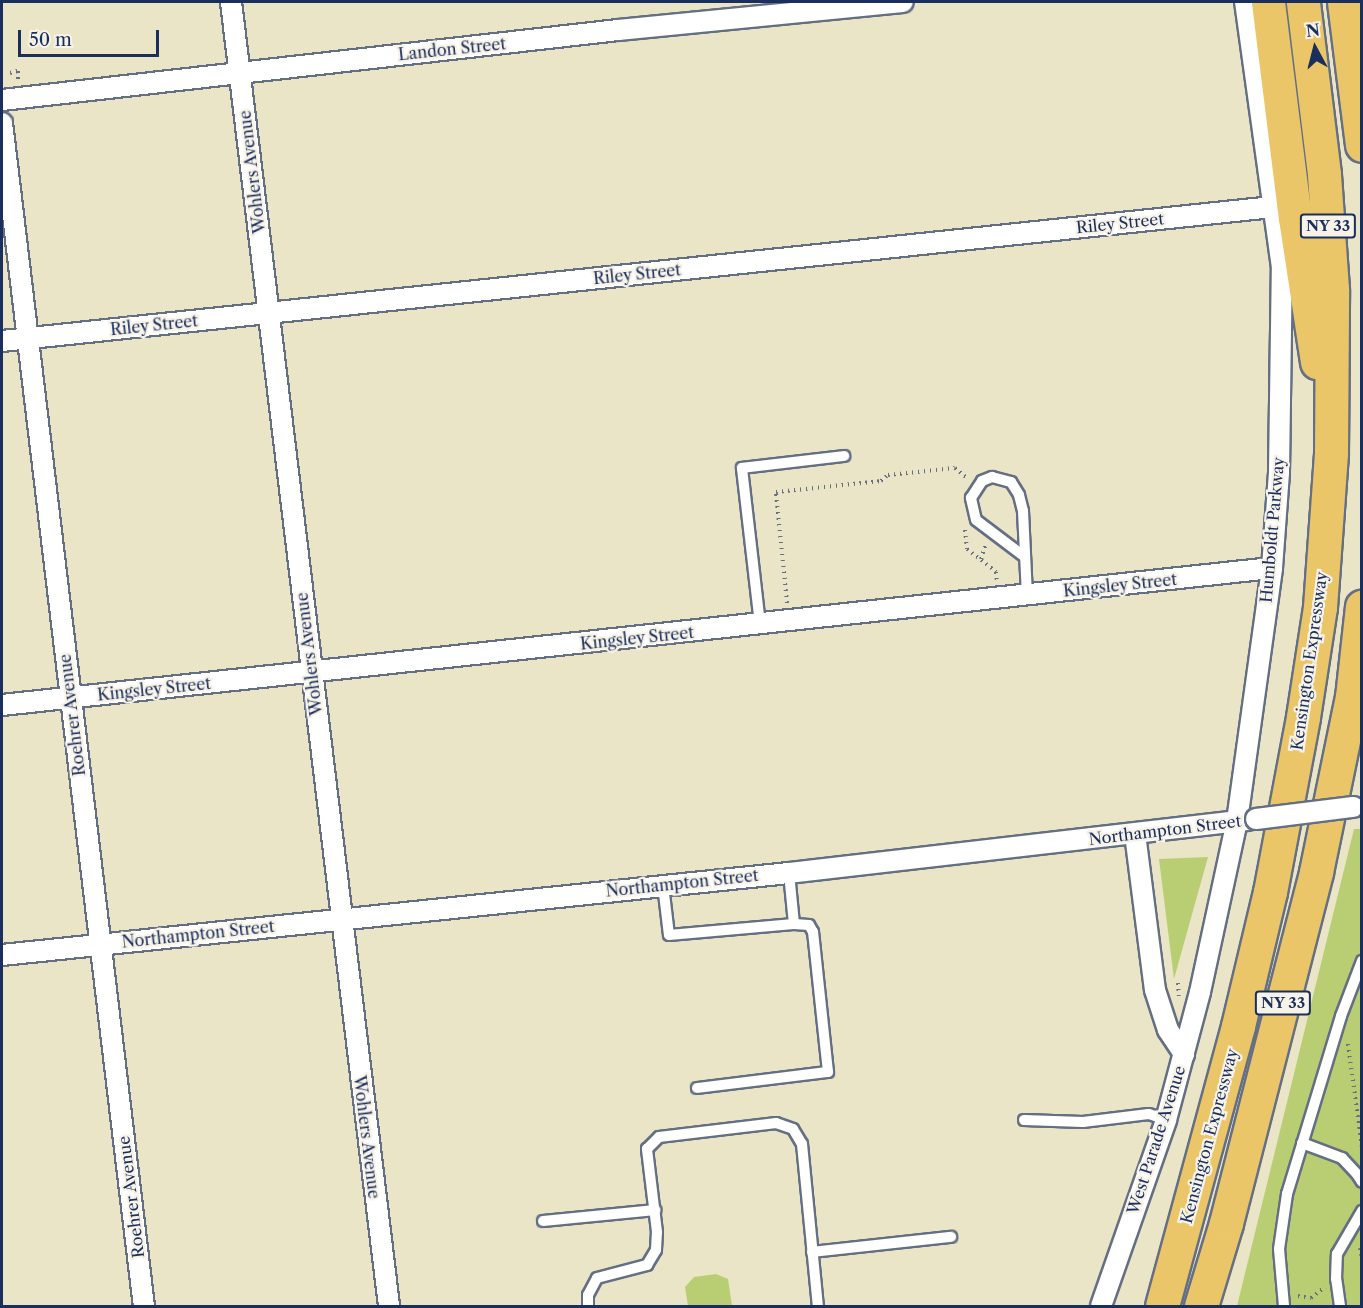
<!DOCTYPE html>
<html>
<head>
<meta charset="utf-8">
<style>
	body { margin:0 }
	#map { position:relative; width:1363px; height:1308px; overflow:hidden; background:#ebe5c7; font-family:"Libre Caslon Text",serif }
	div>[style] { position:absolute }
	.green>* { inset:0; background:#b9ce72 }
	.path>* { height:4px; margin-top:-2px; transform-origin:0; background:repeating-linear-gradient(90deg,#646f83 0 1.5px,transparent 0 6px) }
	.roads { filter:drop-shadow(2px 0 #646f83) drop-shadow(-2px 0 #646f83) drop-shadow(0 2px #646f83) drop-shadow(0 -2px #646f83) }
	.lane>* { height:10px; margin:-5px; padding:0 5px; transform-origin:5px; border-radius:5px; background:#fff }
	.street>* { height:20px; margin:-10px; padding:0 10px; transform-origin:10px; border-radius:10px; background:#fff }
	.highway>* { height:33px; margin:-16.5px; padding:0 16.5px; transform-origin:16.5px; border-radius:16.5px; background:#ebc669 }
	.bridges { filter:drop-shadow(2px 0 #646f83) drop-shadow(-2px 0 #646f83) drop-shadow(0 2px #646f83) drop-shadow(0 -2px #646f83) }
	.street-bridge>* { height:20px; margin:-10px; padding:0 10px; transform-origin:10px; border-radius:10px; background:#fff }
	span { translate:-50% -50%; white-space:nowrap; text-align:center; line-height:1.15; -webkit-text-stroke:4.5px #f7f3e8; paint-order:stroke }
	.shield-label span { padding:2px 4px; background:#f7f3e8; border:2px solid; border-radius:4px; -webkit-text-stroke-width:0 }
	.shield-label { font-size:15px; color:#1b2f5e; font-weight:700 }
	.street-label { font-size:16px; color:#1b2f5e }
	.frame { position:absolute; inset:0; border:3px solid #1b2f5e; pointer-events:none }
	.north { position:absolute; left:1285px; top:18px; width:60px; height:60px; -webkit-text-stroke:4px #f7f3e8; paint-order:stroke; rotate:353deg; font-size:16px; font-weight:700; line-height:24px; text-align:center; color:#1b2f5e }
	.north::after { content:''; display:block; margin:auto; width:21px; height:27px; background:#1b2f5e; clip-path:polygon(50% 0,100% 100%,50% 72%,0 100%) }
	.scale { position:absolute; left:18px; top:30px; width:141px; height:27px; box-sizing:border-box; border:3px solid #1b2f5e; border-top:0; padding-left:8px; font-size:18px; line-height:21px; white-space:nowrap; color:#1b2f5e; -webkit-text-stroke:4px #f7f3e8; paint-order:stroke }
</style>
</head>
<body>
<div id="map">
	<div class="green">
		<div style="clip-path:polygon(1354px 829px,1361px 829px,1361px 1306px,1237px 1306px)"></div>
		<div style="clip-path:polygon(1208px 857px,1174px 979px,1159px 859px)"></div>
		<div style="clip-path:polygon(716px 1274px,728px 1279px,732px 1306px,688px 1306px,685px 1287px,694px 1277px)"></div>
	</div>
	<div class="path">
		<div style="left:10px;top:73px;width:8px;rotate:-14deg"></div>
		<div style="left:18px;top:71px;width:9px;rotate:90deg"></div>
		<div style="left:965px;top:530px;width:19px;rotate:84deg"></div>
		<div style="left:967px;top:549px;width:37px;rotate:38deg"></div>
		<div style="left:996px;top:572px;width:9px;rotate:84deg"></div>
		<div style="left:981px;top:559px;width:16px;rotate:-72deg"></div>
		<div style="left:787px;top:603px;width:112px;rotate:-95.7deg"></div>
		<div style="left:776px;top:492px;width:106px;rotate:-6deg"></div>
		<div style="left:881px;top:481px;width:9px;rotate:-41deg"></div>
		<div style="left:888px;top:475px;width:67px;rotate:-6deg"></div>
		<div style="left:955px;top:468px;width:17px;rotate:40deg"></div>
		<div style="left:1178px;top:983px;width:13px;rotate:86deg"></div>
		<div style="left:1348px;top:1044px;width:105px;rotate:82.3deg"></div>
		<div style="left:1360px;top:1248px;width:10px;rotate:79deg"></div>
		<div style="left:1298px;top:1296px;width:13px;rotate:9deg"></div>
		<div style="left:1311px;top:1298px;width:18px;rotate:-38deg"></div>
	</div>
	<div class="roads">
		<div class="lane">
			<div style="left:1025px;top:557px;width:61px;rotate:-142.9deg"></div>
			<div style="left:976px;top:520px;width:23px;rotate:-103deg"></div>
			<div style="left:971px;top:498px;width:20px;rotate:-57deg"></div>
			<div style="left:982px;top:481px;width:11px;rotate:-22deg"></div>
			<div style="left:992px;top:477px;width:20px;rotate:15deg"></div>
			<div style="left:1011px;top:482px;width:15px;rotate:58deg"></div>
			<div style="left:1019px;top:495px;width:16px;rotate:76deg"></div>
			<div style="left:1023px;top:511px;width:84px;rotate:87.3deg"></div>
			<div style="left:760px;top:624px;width:157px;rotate:-96.6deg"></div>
			<div style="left:742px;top:468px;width:103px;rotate:-6.7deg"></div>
			<div style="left:663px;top:885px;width:50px;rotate:83.2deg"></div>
			<div style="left:669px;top:935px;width:125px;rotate:-5deg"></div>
			<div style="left:794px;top:924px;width:51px;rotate:-95.6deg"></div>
			<div style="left:697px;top:1088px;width:132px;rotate:-7deg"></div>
			<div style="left:828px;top:1072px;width:141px;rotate:-96.1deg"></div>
			<div style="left:813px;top:932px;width:8px;rotate:-120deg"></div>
			<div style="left:809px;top:925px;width:15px;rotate:-176deg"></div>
			<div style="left:1024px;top:1120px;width:59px;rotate:1.9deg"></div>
			<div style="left:1083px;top:1122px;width:66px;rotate:-6.9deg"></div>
			<div style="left:1149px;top:1114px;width:18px;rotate:19deg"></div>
			<div style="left:1302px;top:1143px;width:43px;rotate:20.6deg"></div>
			<div style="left:1342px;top:1158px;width:22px;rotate:47deg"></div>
			<div style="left:1357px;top:1174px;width:9px;rotate:58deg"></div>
			<div style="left:543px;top:1221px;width:113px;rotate:-5.6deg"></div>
			<div style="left:812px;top:1252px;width:140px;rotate:-6.2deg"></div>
			<div style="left:588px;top:1306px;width:11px;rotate:-90deg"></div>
			<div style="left:588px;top:1295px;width:19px;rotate:-62deg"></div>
			<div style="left:597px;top:1278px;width:52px;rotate:-14.6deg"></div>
			<div style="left:647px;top:1265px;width:17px;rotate:-59deg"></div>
			<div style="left:656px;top:1250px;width:18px;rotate:-87deg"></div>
			<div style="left:657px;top:1232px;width:84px;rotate:-96.9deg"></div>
			<div style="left:647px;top:1149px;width:17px;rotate:-45deg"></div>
			<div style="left:659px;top:1137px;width:118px;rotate:-6.8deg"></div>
			<div style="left:776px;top:1123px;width:18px;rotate:19deg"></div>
			<div style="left:793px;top:1129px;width:17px;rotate:59deg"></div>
			<div style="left:802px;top:1144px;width:163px;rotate:84.4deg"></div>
			<div style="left:1284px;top:1306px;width:57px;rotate:-95deg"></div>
			<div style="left:1279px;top:1249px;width:56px;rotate:-81.7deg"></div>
			<div style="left:1287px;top:1194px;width:186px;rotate:-73.1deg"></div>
			<div style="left:1341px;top:1016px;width:59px;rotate:-69.1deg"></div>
			<div style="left:1340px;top:1306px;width:27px;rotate:-98deg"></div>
			<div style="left:1336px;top:1279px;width:25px;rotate:-88deg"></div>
			<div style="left:1337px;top:1254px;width:50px;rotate:-59.8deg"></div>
		</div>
		<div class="street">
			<div style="left:231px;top:2px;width:1314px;rotate:83.09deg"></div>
			<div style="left:2px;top:100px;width:620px;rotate:-6.48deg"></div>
			<div style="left:618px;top:30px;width:286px;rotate:-5.6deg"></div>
			<div style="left:2px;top:123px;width:1191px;rotate:83.16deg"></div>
			<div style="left:2px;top:341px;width:1277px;rotate:-6.02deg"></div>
			<div style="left:2px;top:705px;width:1277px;rotate:-6.16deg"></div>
			<div style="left:1135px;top:834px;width:157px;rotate:82.7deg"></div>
			<div style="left:1155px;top:990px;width:42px;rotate:72deg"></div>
			<div style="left:1168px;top:1030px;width:29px;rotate:56deg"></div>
			<div style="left:2px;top:955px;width:791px;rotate:-5.95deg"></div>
			<div style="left:789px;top:873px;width:462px;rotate:-6.6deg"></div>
			<div style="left:1101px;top:1306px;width:197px;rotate:-70.7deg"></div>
			<div style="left:1166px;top:1120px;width:132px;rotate:-75.1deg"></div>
			<div style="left:1200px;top:992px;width:175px;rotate:-77.8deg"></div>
			<div style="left:1237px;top:821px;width:255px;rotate:-82.1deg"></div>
			<div style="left:1272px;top:568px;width:96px;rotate:-85.8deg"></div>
			<div style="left:1279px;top:472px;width:204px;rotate:-89.2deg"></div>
			<div style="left:1282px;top:268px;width:269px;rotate:-97.9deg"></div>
		</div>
		<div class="highway">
			<div style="left:1268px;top:2px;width:218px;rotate:82.9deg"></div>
			<div style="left:1295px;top:218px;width:146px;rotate:81.3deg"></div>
			<div style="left:1344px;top:2px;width:144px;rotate:82.8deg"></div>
			<div style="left:1162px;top:1306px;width:290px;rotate:-74.8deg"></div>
			<div style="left:1238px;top:1026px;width:138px;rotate:-76.6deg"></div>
			<div style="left:1270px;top:892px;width:178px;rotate:-79.3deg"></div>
			<div style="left:1303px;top:717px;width:111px;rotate:-81.2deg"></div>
			<div style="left:1320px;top:607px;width:155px;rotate:-85.9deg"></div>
			<div style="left:1331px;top:452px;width:163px;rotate:-89.6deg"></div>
			<div style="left:1332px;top:289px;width:115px;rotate:-94deg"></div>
			<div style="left:1324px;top:174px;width:173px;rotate:-97deg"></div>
			<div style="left:1201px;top:1306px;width:87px;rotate:-73.2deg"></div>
			<div style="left:1226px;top:1223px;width:362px;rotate:-75.6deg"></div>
			<div style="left:1316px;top:872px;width:179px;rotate:-78.4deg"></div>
			<div style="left:1352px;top:697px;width:91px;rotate:-83.7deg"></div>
		</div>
	</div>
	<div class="bridges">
		<div class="street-bridge">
			<div style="left:1256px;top:819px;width:98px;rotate:-7.1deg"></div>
		</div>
	</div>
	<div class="shield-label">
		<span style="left:1328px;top:226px">NY 33</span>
		<span style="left:1283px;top:1003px">NY 33</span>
	</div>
	<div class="street-label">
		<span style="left:452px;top:49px;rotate:-6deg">Landon Street</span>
		<span style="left:252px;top:172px;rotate:-97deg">Wohlers Avenue</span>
		<span style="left:1120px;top:223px;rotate:-6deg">Riley Street</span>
		<span style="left:637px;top:274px;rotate:-6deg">Riley Street</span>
		<span style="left:154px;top:325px;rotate:-6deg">Riley Street</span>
		<span style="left:1272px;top:530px;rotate:-85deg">Humboldt Parkway</span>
		<span style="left:1120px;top:585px;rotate:-6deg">Kingsley Street</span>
		<span style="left:637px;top:638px;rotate:-6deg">Kingsley Street</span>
		<span style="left:309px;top:654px;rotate:-97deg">Wohlers Avenue</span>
		<span style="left:1309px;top:661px;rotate:-82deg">Kensington Expressway</span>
		<span style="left:154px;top:689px;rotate:-6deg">Kingsley Street</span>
		<span style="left:72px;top:715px;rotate:-97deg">Roehrer Avenue</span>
		<span style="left:1165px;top:830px;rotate:-7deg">Northampton Street</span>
		<span style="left:682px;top:883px;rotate:-6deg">Northampton Street</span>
		<span style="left:198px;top:934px;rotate:-6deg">Northampton Street</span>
		<span style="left:1209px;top:1136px;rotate:-75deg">Kensington Expressway</span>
		<span style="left:367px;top:1137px;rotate:83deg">Wohlers Avenue</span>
		<span style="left:1156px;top:1140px;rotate:-72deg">West Parade Avenue</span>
		<span style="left:131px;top:1197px;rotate:-97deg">Roehrer Avenue</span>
	</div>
	<div class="frame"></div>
	<div class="north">N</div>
	<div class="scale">50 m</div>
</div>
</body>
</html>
